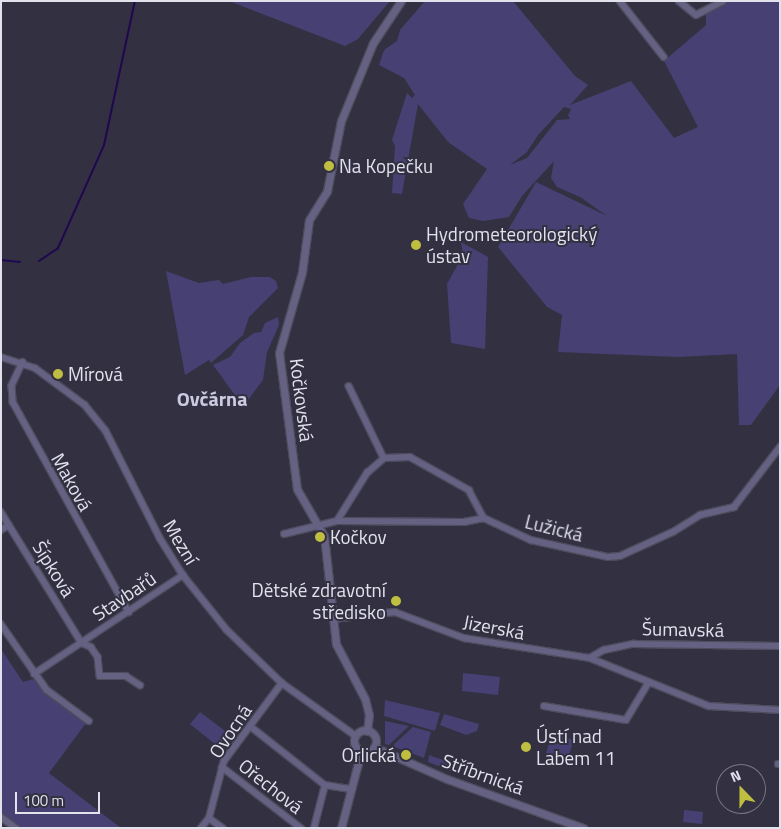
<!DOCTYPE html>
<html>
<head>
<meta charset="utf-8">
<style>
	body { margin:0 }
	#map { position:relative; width:781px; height:829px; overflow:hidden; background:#323041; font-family:"Titillium Web",sans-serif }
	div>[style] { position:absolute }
	.green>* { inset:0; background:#474072 }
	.stream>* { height:2px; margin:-1px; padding:0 1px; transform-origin:1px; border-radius:1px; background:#1f084e }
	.roads { filter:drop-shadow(1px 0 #4e4c5d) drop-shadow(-1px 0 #4e4c5d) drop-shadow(0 1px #4e4c5d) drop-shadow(0 -1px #4e4c5d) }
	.minor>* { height:5.5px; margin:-2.75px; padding:0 2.75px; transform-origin:2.75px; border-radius:2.75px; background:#646182 }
	.tertiary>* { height:7px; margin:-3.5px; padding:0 3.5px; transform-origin:3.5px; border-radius:3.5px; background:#646182 }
	.tertiary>.ring { margin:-3.5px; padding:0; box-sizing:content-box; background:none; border:7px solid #646182; border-radius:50% }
	.dots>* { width:14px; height:14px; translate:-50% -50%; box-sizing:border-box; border:2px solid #323041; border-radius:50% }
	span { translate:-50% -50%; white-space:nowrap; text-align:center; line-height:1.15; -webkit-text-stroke:4px #323041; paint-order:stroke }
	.poi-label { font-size:19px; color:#e2e2ed }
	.left { translate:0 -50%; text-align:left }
	.right { translate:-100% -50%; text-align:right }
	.street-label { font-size:19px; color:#e2e2ed }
	.neighbourhood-label { font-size:20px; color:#cccae0; font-weight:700 }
	.frame { position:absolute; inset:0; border:2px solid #e2e2ed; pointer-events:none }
	.north { position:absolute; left:716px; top:764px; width:50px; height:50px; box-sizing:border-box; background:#323041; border:1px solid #787786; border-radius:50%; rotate:338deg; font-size:14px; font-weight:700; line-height:20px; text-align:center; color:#e2e2ed }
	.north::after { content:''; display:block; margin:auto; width:18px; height:22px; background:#bfbe41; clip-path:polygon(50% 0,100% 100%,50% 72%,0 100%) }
	.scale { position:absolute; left:15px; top:792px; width:85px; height:22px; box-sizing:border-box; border:2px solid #e2e2ed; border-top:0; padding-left:6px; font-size:15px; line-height:18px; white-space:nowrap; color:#e2e2ed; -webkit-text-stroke:4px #323041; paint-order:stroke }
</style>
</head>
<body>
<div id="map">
	<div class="green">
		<div style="clip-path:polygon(229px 1px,390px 1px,358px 39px,345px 46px)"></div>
		<div style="clip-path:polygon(evenodd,425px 1px,513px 1px,575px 76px,588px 85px,570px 105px,631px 81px,674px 138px,698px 127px,664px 61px,706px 25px,706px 8px,714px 1px,780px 1px,780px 385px,751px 425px,739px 425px,737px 354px,678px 357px,558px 352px,562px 315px,547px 307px,498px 247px,536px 182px,607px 216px,580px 197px,557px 187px,551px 178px,554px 161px,522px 196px,509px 217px,483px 221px,469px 218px,463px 204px,487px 169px,448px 142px,418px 104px,402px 194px,392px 193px,395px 146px,392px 140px,407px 93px,412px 98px,415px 95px,404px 78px,379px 65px,384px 50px,397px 41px,400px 30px,425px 1px,564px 107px,571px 109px,568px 115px,570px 119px,557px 120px,527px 158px,510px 165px,527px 152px,538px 135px,564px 107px)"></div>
		<div style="clip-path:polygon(461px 242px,488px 257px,485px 349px,451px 343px,447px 284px,463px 255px)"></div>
		<div style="clip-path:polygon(166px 271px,199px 283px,219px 280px,223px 284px,251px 277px,270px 277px,276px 281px,278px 288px,249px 317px,243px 335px,211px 363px,209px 360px,185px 375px)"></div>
		<div style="clip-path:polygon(278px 317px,279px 325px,267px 352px,263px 380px,248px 400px,240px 402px,213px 365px,230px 357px,240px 343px,254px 333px,261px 332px,265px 323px)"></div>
		<div style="clip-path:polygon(1px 649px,23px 682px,33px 679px,86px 723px,49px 773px,121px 828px,20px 828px,1px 814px)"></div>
		<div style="clip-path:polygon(463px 673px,500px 677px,498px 695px,462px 691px)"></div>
		<div style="clip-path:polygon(385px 700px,440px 713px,435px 731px,384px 716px)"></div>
		<div style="clip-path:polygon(200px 712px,229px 734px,220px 748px,190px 724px)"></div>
		<div style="clip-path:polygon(444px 714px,479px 724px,477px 731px,466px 735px,440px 725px)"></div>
		<div style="clip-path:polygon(385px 721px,409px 726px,389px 745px,385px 744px)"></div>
		<div style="clip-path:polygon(413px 727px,431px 732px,424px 758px,392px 746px)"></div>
		<div style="clip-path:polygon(552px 733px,574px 740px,567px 761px,546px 753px)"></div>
		<div style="clip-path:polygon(429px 755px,460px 766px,458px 774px,428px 762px)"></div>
		<div style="clip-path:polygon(684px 810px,703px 812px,702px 824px,683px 822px)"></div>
	</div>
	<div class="stream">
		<div style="left:1px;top:260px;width:19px;rotate:6deg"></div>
		<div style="left:39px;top:261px;width:23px;rotate:-34deg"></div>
		<div style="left:58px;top:248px;width:113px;rotate:-65.9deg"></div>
		<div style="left:104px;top:145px;width:147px;rotate:-77.9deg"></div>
	</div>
	<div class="roads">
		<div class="minor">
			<div style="left:620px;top:1px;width:71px;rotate:51.8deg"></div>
			<div style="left:679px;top:1px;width:22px;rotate:39deg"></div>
			<div style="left:696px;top:15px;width:30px;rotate:-27deg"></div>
			<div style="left:1px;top:357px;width:36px;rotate:18deg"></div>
			<div style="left:35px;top:368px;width:62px;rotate:36.5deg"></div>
			<div style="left:85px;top:405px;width:33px;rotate:51deg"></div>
			<div style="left:106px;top:431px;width:120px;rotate:63.2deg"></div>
			<div style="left:160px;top:538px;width:44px;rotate:58.1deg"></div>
			<div style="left:183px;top:575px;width:70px;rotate:51.3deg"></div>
			<div style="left:227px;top:630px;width:76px;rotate:43.9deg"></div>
			<div style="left:282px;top:683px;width:91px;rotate:35.6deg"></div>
			<div style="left:23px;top:362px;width:26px;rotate:115deg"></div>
			<div style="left:12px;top:386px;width:16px;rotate:86deg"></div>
			<div style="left:13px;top:402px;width:240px;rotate:61.1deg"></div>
			<div style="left:349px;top:386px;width:80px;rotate:64.1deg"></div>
			<div style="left:1px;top:512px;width:154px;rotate:58.3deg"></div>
			<div style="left:82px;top:643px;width:10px;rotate:24deg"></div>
			<div style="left:91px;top:647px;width:12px;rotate:55deg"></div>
			<div style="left:98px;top:657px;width:19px;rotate:84deg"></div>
			<div style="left:100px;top:676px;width:26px"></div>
			<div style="left:126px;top:676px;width:17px;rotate:33deg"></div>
			<div style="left:337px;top:521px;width:57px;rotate:-58deg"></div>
			<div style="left:367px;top:473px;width:23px;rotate:-41deg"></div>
			<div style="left:384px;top:458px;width:26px;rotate:-2deg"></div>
			<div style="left:410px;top:457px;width:68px;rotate:29.2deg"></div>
			<div style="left:469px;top:490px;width:32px;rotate:62deg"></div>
			<div style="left:1px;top:530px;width:9px;rotate:-32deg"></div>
			<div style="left:284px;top:534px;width:55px;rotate:-13.8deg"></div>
			<div style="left:337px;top:521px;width:127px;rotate:0.5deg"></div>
			<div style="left:464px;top:522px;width:20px;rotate:-11deg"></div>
			<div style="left:484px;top:518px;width:52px;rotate:25.1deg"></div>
			<div style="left:531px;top:540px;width:79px;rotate:12.4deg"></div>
			<div style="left:608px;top:557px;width:12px;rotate:-5deg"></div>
			<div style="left:620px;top:556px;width:58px;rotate:-24.4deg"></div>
			<div style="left:673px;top:532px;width:32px;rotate:-32deg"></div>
			<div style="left:700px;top:515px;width:35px;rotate:-13deg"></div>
			<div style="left:734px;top:507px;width:76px;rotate:-52.5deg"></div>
			<div style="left:333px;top:619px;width:62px;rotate:-6.4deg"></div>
			<div style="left:395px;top:612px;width:74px;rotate:20.6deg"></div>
			<div style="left:464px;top:638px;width:128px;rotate:9deg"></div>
			<div style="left:590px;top:658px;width:128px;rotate:22deg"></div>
			<div style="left:709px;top:706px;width:71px;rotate:3.2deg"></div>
			<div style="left:1px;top:624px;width:80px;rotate:55.1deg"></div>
			<div style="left:47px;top:690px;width:52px;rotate:36.4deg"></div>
			<div style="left:590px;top:658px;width:16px;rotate:-30deg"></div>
			<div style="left:604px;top:650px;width:30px;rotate:-12deg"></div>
			<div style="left:633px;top:644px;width:147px;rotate:0.8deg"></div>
			<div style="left:34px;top:674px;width:179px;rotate:-33.6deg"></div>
			<div style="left:544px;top:706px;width:83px;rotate:9.7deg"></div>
			<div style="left:626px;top:720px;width:44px;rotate:-58.8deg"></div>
			<div style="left:250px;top:726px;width:95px;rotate:38.2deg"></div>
			<div style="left:778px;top:764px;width:2px"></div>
			<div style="left:222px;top:767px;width:100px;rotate:37.7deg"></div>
			<div style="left:1px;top:817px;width:19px;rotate:36deg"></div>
			<div style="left:209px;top:818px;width:17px;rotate:36deg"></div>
			<div style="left:201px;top:828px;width:13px;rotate:-51deg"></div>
			<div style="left:209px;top:818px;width:59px;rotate:-75.3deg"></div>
			<div style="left:224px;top:761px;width:97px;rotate:-53.4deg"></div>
			<div style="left:314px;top:828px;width:44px;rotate:-75.7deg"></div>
			<div style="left:325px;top:785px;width:26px;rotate:9deg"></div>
		</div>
		<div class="tertiary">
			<div class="ring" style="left:354px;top:730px;width:15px;height:15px"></div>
			<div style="left:367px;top:731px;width:16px;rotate:-83deg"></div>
			<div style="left:369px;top:715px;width:16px;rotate:-104deg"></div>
			<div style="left:365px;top:699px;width:62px;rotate:-117.8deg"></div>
			<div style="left:336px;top:644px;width:109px;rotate:-96.3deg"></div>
			<div style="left:324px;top:536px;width:54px;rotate:-119.9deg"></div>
			<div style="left:297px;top:489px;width:137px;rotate:-97.5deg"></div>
			<div style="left:279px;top:353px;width:84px;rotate:-74.1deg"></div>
			<div style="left:302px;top:272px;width:52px;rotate:-82.3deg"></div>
			<div style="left:309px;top:220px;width:34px;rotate:-58deg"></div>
			<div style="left:327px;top:191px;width:71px;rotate:-78.7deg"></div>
			<div style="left:341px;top:121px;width:84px;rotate:-67.7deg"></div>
			<div style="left:373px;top:43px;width:50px;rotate:-56.3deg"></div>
			<div style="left:374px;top:747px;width:80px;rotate:23.7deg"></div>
			<div style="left:447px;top:779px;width:145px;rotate:19.8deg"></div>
			<div style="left:341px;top:828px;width:79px;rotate:-75.3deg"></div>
		</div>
	</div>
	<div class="dots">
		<div style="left:329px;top:166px;background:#bfbe41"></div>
		<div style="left:416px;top:245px;background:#bfbe41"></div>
		<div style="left:58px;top:374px;background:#bfbe41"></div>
		<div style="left:320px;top:537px;background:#bfbe41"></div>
		<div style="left:396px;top:601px;background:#bfbe41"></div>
		<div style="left:526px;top:747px;background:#bfbe41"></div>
		<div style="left:406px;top:755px;background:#bfbe41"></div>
	</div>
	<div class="poi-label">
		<span class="left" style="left:339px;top:166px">Na Kopečku</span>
		<span class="left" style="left:426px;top:245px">Hydrometeorologický<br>ústav</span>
		<span class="left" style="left:68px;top:374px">Mírová</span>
		<span class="left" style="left:330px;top:537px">Kočkov</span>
		<span class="right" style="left:386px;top:601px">Dětské zdravotní<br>středisko</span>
		<span class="left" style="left:536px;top:747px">Ústí nad<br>Labem 11</span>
		<span class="right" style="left:396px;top:755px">Orlická</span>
	</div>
	<div class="street-label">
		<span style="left:302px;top:400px;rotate:83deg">Kočkovská</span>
		<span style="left:72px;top:482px;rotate:61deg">Maková</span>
		<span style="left:554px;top:528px;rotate:14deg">Lužická</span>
		<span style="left:181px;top:542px;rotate:59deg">Mezní</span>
		<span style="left:54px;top:569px;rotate:58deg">Šípková</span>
		<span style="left:124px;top:596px;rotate:-34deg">Stavbařů</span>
		<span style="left:494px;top:627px;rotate:11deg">Jizerská</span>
		<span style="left:683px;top:629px;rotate:1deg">Šumavská</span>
		<span style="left:230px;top:731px;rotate:-56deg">Ovocná</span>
		<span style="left:483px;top:774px;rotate:20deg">Stříbrnická</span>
		<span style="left:271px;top:786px;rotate:38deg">Ořechová</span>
	</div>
	<div class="neighbourhood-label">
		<span style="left:212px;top:398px">Ovčárna</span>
	</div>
	<div class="frame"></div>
	<div class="north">N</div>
	<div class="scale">100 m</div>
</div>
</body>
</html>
